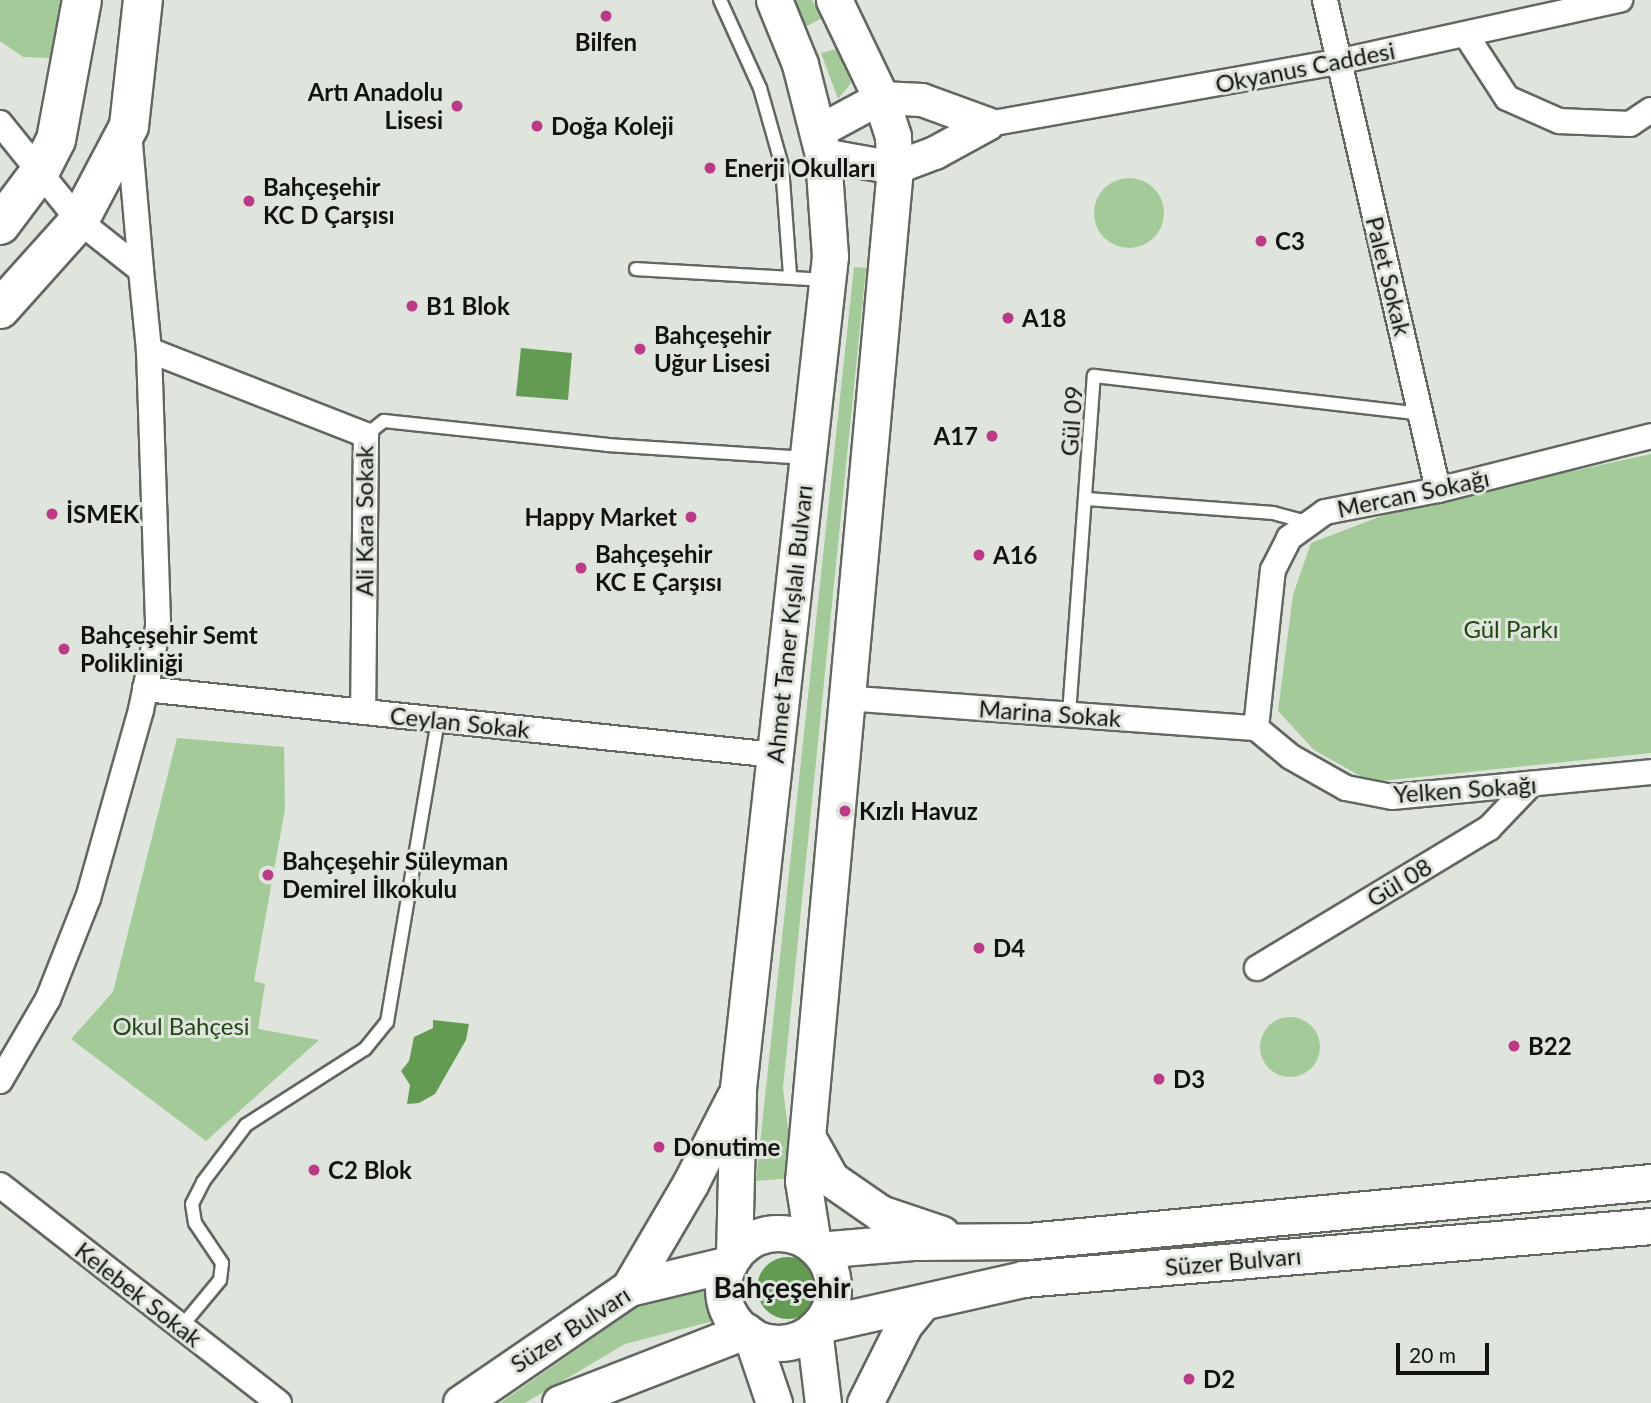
<!DOCTYPE html>
<html>
<head>
<meta charset="utf-8">
<style>
	body { margin:0 }
	#map { position:relative; width:1651px; height:1403px; overflow:hidden; background:#dfe5dd; font-family:Lato,sans-serif }
	div>[style] { position:absolute }
	.green>* { inset:0; background:#a3ca98 }
	.round { border-radius:50% }
	.water>* { inset:0; background:#649b53 }
	.roads { filter:drop-shadow(2px 0 #626760) drop-shadow(-2px 0 #626760) drop-shadow(0 2px #626760) drop-shadow(0 -2px #626760) }
	.service>* { height:12px; margin:-6px; padding:0 6px; transform-origin:6px; border-radius:6px; background:#fff }
	.minor>* { height:24px; margin:-12px; padding:0 12px; transform-origin:12px; border-radius:12px; background:#fff }
	.tertiary>* { height:32px; margin:-16px; padding:0 16px; transform-origin:16px; border-radius:16px; background:#fff }
	.secondary>* { height:35px; margin:-17.5px; padding:0 17.5px; transform-origin:17.5px; border-radius:17.5px; background:#fff }
	.secondary>.ring { margin:-17.5px; padding:0; box-sizing:content-box; background:none; border:35px solid #fff; border-radius:50% }
	.primary>* { height:38px; margin:-19px; padding:0 19px; transform-origin:19px; border-radius:19px; background:#fff }
	.dots>* { width:19px; height:19px; translate:-50% -50%; box-sizing:border-box; border:4px solid #dfe5dd; border-radius:50% }
	span { translate:-50% -50%; white-space:nowrap; text-align:center; line-height:1.15; -webkit-text-stroke:6px #dfe5dd; paint-order:stroke }
	.poi-label { font-size:24px; color:#111310; font-weight:700 }
	.right { translate:-100% -50%; text-align:right }
	.left { translate:0 -50%; text-align:left }
	.street-label { font-size:24px; color:#111310 }
	.park-label { font-size:24px; color:#224715 }
	.quarter-label { font-size:28px; color:#111310; font-weight:700 }
	.scale { position:absolute; left:1396px; top:1343px; width:93px; height:32px; box-sizing:border-box; border:4px solid #111310; border-top:0; padding-left:9px; font-size:21px; line-height:24px; white-space:nowrap; color:#111310; -webkit-text-stroke:5px #dfe5dd; paint-order:stroke }
</style>
</head>
<body>
<div id="map">
	<div class="green">
		<div style="clip-path:polygon(0 0,60px 0,50px 58px,23px 57px,0 41px)"></div>
		<div style="clip-path:polygon(792px 0,812px 0,822px 18px,805px 27px)"></div>
		<div style="clip-path:polygon(837px 49px,851px 83px,838px 99px,821px 53px)"></div>
		<div class="round" style="left:1094px;top:178px;width:70px;height:70px"></div>
		<div style="clip-path:polygon(854px 267px,866px 268px,783px 1088px,794px 1178px,756px 1181px)"></div>
		<div style="clip-path:polygon(1651px 454px,1651px 753px,1371px 782px,1314px 750px,1278px 711px,1293px 595px,1311px 543px,1400px 509px)"></div>
		<div style="clip-path:polygon(177px 738px,284px 747px,285px 809px,254px 981px,265px 984px,258px 1029px,319px 1040px,206px 1141px,71px 1039px,113px 992px)"></div>
		<div class="round" style="left:1260px;top:1017px;width:60px;height:60px"></div>
		<div style="clip-path:polygon(715px 1272px,721px 1319px,625px 1344px,525px 1403px,500px 1403px,645px 1302px)"></div>
	</div>
	<div class="water">
		<div style="clip-path:polygon(521px 348px,572px 353px,568px 400px,516px 396px)"></div>
		<div style="clip-path:polygon(433px 1020px,469px 1024px,466px 1040px,435px 1094px,419px 1103px,407px 1104px,410px 1085px,401px 1071px,409px 1061px,414px 1037px,433px 1028px)"></div>
		<div class="round" style="left:757px;top:1257px;width:62px;height:62px"></div>
	</div>
	<div class="roads">
		<div class="service">
			<div style="left:720px;top:0;width:97px;rotate:65.6deg"></div>
			<div style="left:760px;top:88px;width:81px;rotate:74.2deg"></div>
			<div style="left:782px;top:166px;width:110px;rotate:85.8deg"></div>
			<div style="left:636px;top:269px;width:189px;rotate:3.3deg"></div>
			<div style="left:366px;top:435px;width:23px;rotate:-38deg"></div>
			<div style="left:384px;top:421px;width:224px;rotate:6.1deg"></div>
			<div style="left:607px;top:445px;width:200px;rotate:3.7deg"></div>
			<div style="left:1087px;top:499px;width:187px;rotate:4.3deg"></div>
			<div style="left:1273px;top:513px;width:38px;rotate:15deg"></div>
			<div style="left:1069px;top:714px;width:339px;rotate:-85.8deg"></div>
			<div style="left:1094px;top:376px;width:330px;rotate:6.6deg"></div>
			<div style="left:181px;top:1327px;width:61px;rotate:-50.3deg"></div>
			<div style="left:220px;top:1280px;width:17px;rotate:-83deg"></div>
			<div style="left:222px;top:1263px;width:48px;rotate:-124deg"></div>
			<div style="left:195px;top:1223px;width:19px;rotate:-99deg"></div>
			<div style="left:192px;top:1204px;width:25px;rotate:-63deg"></div>
			<div style="left:203px;top:1182px;width:71px;rotate:-53deg"></div>
			<div style="left:246px;top:1125px;width:141px;rotate:-32.6deg"></div>
			<div style="left:365px;top:1049px;width:35px;rotate:-51deg"></div>
			<div style="left:387px;top:1022px;width:306px;rotate:-80.4deg"></div>
		</div>
		<div class="minor">
			<div style="left:1325px;top:0;width:503px;rotate:77.01deg"></div>
			<div style="left:1466px;top:35px;width:75px;rotate:56.9deg"></div>
			<div style="left:1507px;top:98px;width:57px;rotate:23.9deg"></div>
			<div style="left:1559px;top:121px;width:71px;rotate:2.4deg"></div>
			<div style="left:1630px;top:124px;width:25px;rotate:-34deg"></div>
			<div style="left:0;top:123px;width:126px;rotate:51.1deg"></div>
			<div style="left:79px;top:221px;width:79px;rotate:38.3deg"></div>
			<div style="left:141px;top:270px;width:80px;rotate:84.3deg"></div>
			<div style="left:149px;top:350px;width:277px;rotate:88.1deg"></div>
			<div style="left:158px;top:627px;width:85px;rotate:101.6deg"></div>
			<div style="left:141px;top:710px;width:195px;rotate:105.7deg"></div>
			<div style="left:88px;top:898px;width:109px;rotate:111.6deg"></div>
			<div style="left:48px;top:999px;width:95px;rotate:120.3deg"></div>
			<div style="left:988px;top:124px;width:354px;rotate:-10.1deg"></div>
			<div style="left:1337px;top:62px;width:290px;rotate:-12.4deg"></div>
			<div style="left:129px;top:132px;width:139px;rotate:85deg"></div>
			<div style="left:149px;top:350px;width:233px;rotate:21.4deg"></div>
			<div style="left:366px;top:435px;width:277px;rotate:90.6deg"></div>
			<div style="left:145px;top:689px;width:633px;rotate:5.98deg"></div>
			<div style="left:844px;top:698px;width:413px;rotate:4.2deg"></div>
			<div style="left:1256px;top:728px;width:159px;rotate:-83.9deg"></div>
			<div style="left:1273px;top:570px;width:36px;rotate:-63deg"></div>
			<div style="left:1289px;top:538px;width:44px;rotate:-35.8deg"></div>
			<div style="left:1325px;top:512px;width:115px;rotate:-11deg"></div>
			<div style="left:1438px;top:490px;width:220px;rotate:-14.2deg"></div>
			<div style="left:1256px;top:728px;width:45px;rotate:39.6deg"></div>
			<div style="left:1291px;top:757px;width:63px;rotate:29.4deg"></div>
			<div style="left:1346px;top:788px;width:47px;rotate:11.1deg"></div>
			<div style="left:1392px;top:797px;width:260px;rotate:-5.5deg"></div>
			<div style="left:1257px;top:968px;width:271px;rotate:-31.1deg"></div>
			<div style="left:1489px;top:828px;width:61px;rotate:-46.3deg"></div>
			<div style="left:0;top:1185px;width:354px;rotate:38deg"></div>
		</div>
		<div class="tertiary">
			<div style="left:818px;top:132px;width:72px;rotate:-28.4deg"></div>
			<div style="left:881px;top:98px;width:41px;rotate:2.8deg"></div>
			<div style="left:922px;top:100px;width:70px;rotate:20deg"></div>
			<div style="left:823px;top:155px;width:73px;rotate:10.2deg"></div>
			<div style="left:895px;top:168px;width:43px;rotate:-20.6deg"></div>
			<div style="left:935px;top:153px;width:60px;rotate:-28.7deg"></div>
		</div>
		<div class="secondary">
			<div style="left:808px;top:1138px;width:47px;rotate:60.7deg"></div>
			<div style="left:831px;top:1179px;width:60px;rotate:34.8deg"></div>
			<div style="left:880px;top:1213px;width:65px;rotate:18.7deg"></div>
			<div class="ring" style="left:723px;top:1233px;width:75px;height:75px"></div>
			<div style="left:813px;top:1244px;width:64px;rotate:-99deg"></div>
			<div style="left:803px;top:1181px;width:1017px;rotate:-84.81deg"></div>
			<div style="left:895px;top:168px;width:32px;rotate:-94deg"></div>
			<div style="left:893px;top:136px;width:40px;rotate:-108deg"></div>
			<div style="left:881px;top:98px;width:109px;rotate:-115.6deg"></div>
			<div style="left:818px;top:1250px;width:95px;rotate:-4.8deg"></div>
			<div style="left:913px;top:1242px;width:115px;rotate:-0.5deg"></div>
			<div style="left:1028px;top:1241px;width:626px;rotate:-5.41deg"></div>
			<div style="left:734px;top:1256px;width:168px;rotate:-88.6deg"></div>
			<div style="left:738px;top:1088px;width:837px;rotate:-83.69deg"></div>
			<div style="left:830px;top:256px;width:101px;rotate:-94deg"></div>
			<div style="left:823px;top:155px;width:94px;rotate:-104.2deg"></div>
			<div style="left:800px;top:64px;width:69px;rotate:-112.1deg"></div>
			<div style="left:629px;top:1288px;width:121px;rotate:-59.6deg"></div>
			<div style="left:690px;top:1184px;width:97px;rotate:-62.9deg"></div>
			<div style="left:819px;top:1325px;width:209px;rotate:-12.7deg"></div>
			<div style="left:1023px;top:1279px;width:630px;rotate:-4.82deg"></div>
			<div style="left:814px;top:1329px;width:75px;rotate:83.1deg"></div>
			<div style="left:751px;top:1335px;width:72px;rotate:71.3deg"></div>
			<div style="left:461px;top:1403px;width:204px;rotate:-34.4deg"></div>
			<div style="left:629px;top:1288px;width:103px;rotate:-13.5deg"></div>
			<div style="left:560px;top:1403px;width:199px;rotate:-21.3deg"></div>
			<div style="left:865px;top:1403px;width:87px;rotate:-63.4deg"></div>
			<div style="left:904px;top:1325px;width:28px;rotate:-51deg"></div>
		</div>
		<div class="primary">
			<div style="left:0;top:225px;width:65px;rotate:-53.1deg"></div>
			<div style="left:39px;top:173px;width:37px;rotate:-63deg"></div>
			<div style="left:56px;top:140px;width:142px;rotate:-79.5deg"></div>
			<div style="left:0;top:309px;width:118px;rotate:-48.1deg"></div>
			<div style="left:79px;top:221px;width:107px;rotate:-62.2deg"></div>
			<div style="left:129px;top:126px;width:127px;rotate:-83.7deg"></div>
		</div>
	</div>
	<div class="dots">
		<div style="left:606px;top:16px;background:#bb3b86"></div>
		<div style="left:457px;top:106px;background:#bb3b86"></div>
		<div style="left:537px;top:126px;background:#bb3b86"></div>
		<div style="left:710px;top:168px;background:#bb3b86"></div>
		<div style="left:249px;top:201px;background:#bb3b86"></div>
		<div style="left:1261px;top:241px;background:#bb3b86"></div>
		<div style="left:412px;top:306px;background:#bb3b86"></div>
		<div style="left:1008px;top:318px;background:#bb3b86"></div>
		<div style="left:640px;top:349px;background:#bb3b86"></div>
		<div style="left:992px;top:436px;background:#bb3b86"></div>
		<div style="left:52px;top:514px;background:#bb3b86"></div>
		<div style="left:691px;top:517px;background:#bb3b86"></div>
		<div style="left:979px;top:555px;background:#bb3b86"></div>
		<div style="left:581px;top:568px;background:#bb3b86"></div>
		<div style="left:64px;top:649px;background:#bb3b86"></div>
		<div style="left:845px;top:811px;background:#bb3b86"></div>
		<div style="left:268px;top:875px;background:#bb3b86"></div>
		<div style="left:979px;top:948px;background:#bb3b86"></div>
		<div style="left:1514px;top:1046px;background:#bb3b86"></div>
		<div style="left:1159px;top:1079px;background:#bb3b86"></div>
		<div style="left:659px;top:1147px;background:#bb3b86"></div>
		<div style="left:314px;top:1170px;background:#bb3b86"></div>
		<div style="left:1189px;top:1379px;background:#bb3b86"></div>
	</div>
	<div class="poi-label">
		<span style="left:606px;top:42px">Bilfen</span>
		<span class="right" style="left:443px;top:106px">Artı Anadolu<br>Lisesi</span>
		<span class="left" style="left:551px;top:126px">Doğa Koleji</span>
		<span class="left" style="left:724px;top:168px">Enerji Okulları</span>
		<span class="left" style="left:263px;top:201px">Bahçeşehir<br>KC D Çarşısı</span>
		<span class="left" style="left:1275px;top:241px">C3</span>
		<span class="left" style="left:426px;top:306px">B1 Blok</span>
		<span class="left" style="left:1022px;top:318px">A18</span>
		<span class="left" style="left:654px;top:349px">Bahçeşehir<br>Uğur Lisesi</span>
		<span class="right" style="left:978px;top:436px">A17</span>
		<span class="left" style="left:66px;top:514px">İSMEK</span>
		<span class="right" style="left:677px;top:517px">Happy Market</span>
		<span class="left" style="left:595px;top:568px">Bahçeşehir<br>KC E Çarşısı</span>
		<span class="left" style="left:993px;top:555px">A16</span>
		<span class="left" style="left:80px;top:649px">Bahçeşehir Semt<br>Polikliniği</span>
		<span class="left" style="left:859px;top:811px">Kızlı Havuz</span>
		<span class="left" style="left:282px;top:875px">Bahçeşehir Süleyman<br>Demirel İlkokulu</span>
		<span class="left" style="left:993px;top:948px">D4</span>
		<span class="left" style="left:1528px;top:1046px">B22</span>
		<span class="left" style="left:1173px;top:1079px">D3</span>
		<span class="left" style="left:673px;top:1147px">Donutime</span>
		<span class="left" style="left:328px;top:1170px">C2 Blok</span>
		<span class="left" style="left:1203px;top:1379px">D2</span>
	</div>
	<div class="street-label">
		<span style="left:1305px;top:67px;rotate:-11deg">Okyanus Caddesi</span>
		<span style="left:1389px;top:276px;rotate:76deg">Palet Sokak</span>
		<span style="left:1071px;top:421px;rotate:-86deg">Gül 09</span>
		<span style="left:1413px;top:493px;rotate:-12deg">Mercan Sokağı</span>
		<span style="left:364px;top:521px;rotate:-90deg">Ali Kara Sokak</span>
		<span style="left:789px;top:624px;rotate:-84deg">Ahmet Taner Kışlalı Bulvarı</span>
		<span style="left:1050px;top:713px;rotate:4deg">Marina Sokak</span>
		<span style="left:460px;top:722px;rotate:6deg">Ceylan Sokak</span>
		<span style="left:1465px;top:789px;rotate:-4deg">Yelken Sokağı</span>
		<span style="left:1399px;top:882px;rotate:-31deg">Gül 08</span>
		<span style="left:1233px;top:1261px;rotate:-5deg">Süzer Bulvarı</span>
		<span style="left:139px;top:1294px;rotate:38deg">Kelebek Sokak</span>
		<span style="left:570px;top:1329px;rotate:-33deg">Süzer Bulvarı</span>
	</div>
	<div class="park-label">
		<span style="left:1511px;top:629px">Gül Parkı</span>
		<span style="left:181px;top:1026px">Okul Bahçesi</span>
	</div>
	<div class="quarter-label">
		<span style="left:782px;top:1287px">Bahçeşehir</span>
	</div>
	<div class="scale">20 m</div>
</div>
</body>
</html>
